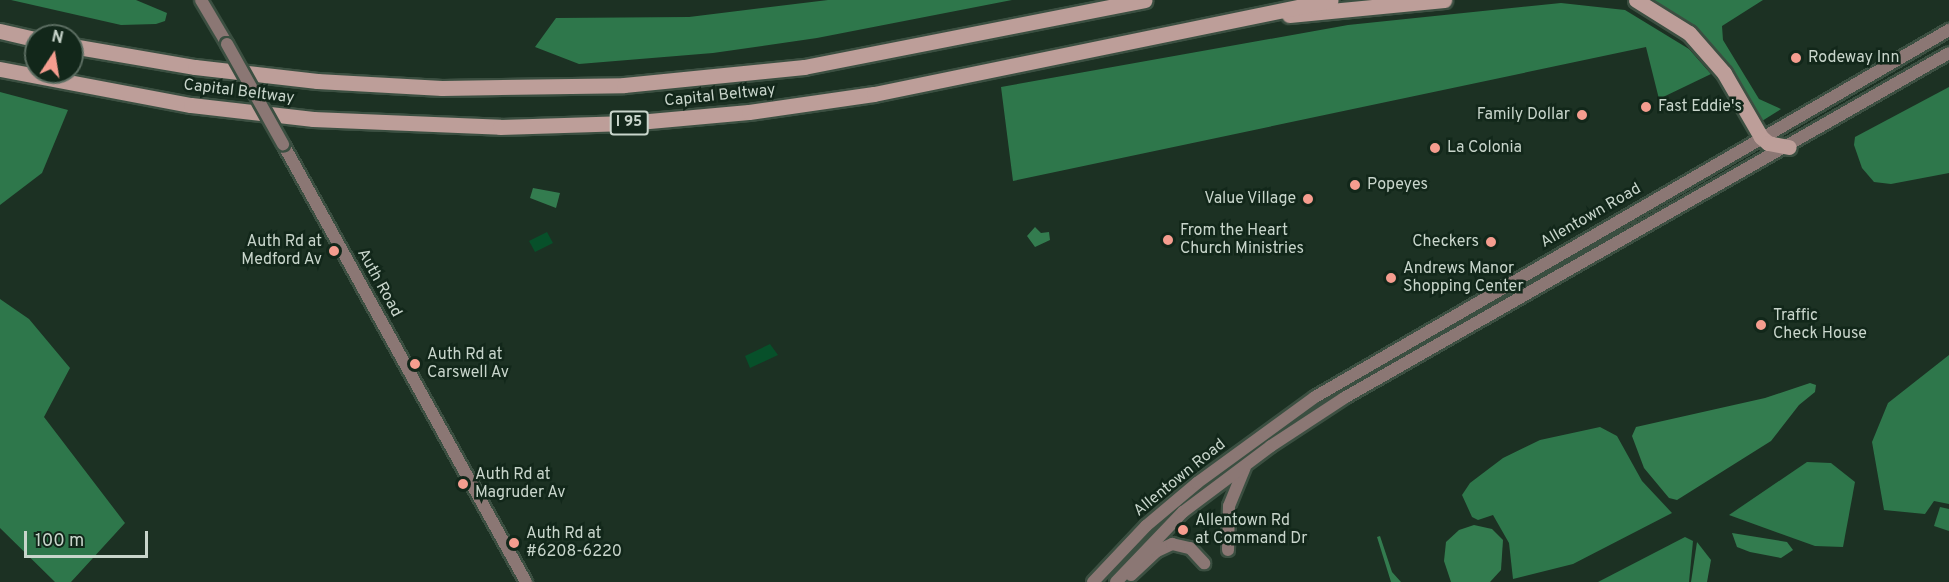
<!DOCTYPE html>
<html>
<head>
<meta charset="utf-8">
<style>
	body { margin:0 }
	#map { position:relative; width:1949px; height:582px; overflow:hidden; background:#1c3123; font-family:Overpass,sans-serif }
	div>[style] { position:absolute }
	.green>* { inset:0; background:#07502a }
	.forest>* { inset:0; background:#2e774b }
	.water>* { inset:0; background:#337c4f }
	.roads { filter:drop-shadow(2px 0 #3b4f41) drop-shadow(-2px 0 #3b4f41) drop-shadow(0 2px #3b4f41) drop-shadow(0 -2px #3b4f41) }
	.secondary>* { height:12px; margin:-6px; padding:0 6px; transform-origin:6px; border-radius:6px; background:#8b7774 }
	.motorway>* { height:15px; margin:-7.5px; padding:0 7.5px; transform-origin:7.5px; border-radius:7.5px; background:#bd9e99 }
	.bridges { filter:drop-shadow(2px 0 #3b4f41) drop-shadow(-2px 0 #3b4f41) drop-shadow(0 2px #3b4f41) drop-shadow(0 -2px #3b4f41) }
	.secondary-bridge>* { height:12px; margin:-6px; padding:0 6px; transform-origin:6px; border-radius:6px; background:#8b7774 }
	.dots>* { width:16px; height:16px; translate:-50% -50%; box-sizing:border-box; border:3px solid #12271a; border-radius:50% }
	span { translate:-50% -50%; white-space:nowrap; text-align:center; line-height:1.15; -webkit-text-stroke:5px #12271a; paint-order:stroke }
	.shield-label span { padding:2px 4px; background:#12271a; border:2px solid; border-radius:4px; -webkit-text-stroke-width:0 }
	.shield-label { font-size:15px; color:#c8d5cb; font-weight:700 }
	.poi-label { font-size:16px; color:#c8d5cb }
	.left { translate:0 -50%; text-align:left }
	.right { translate:-100% -50%; text-align:right }
	.street-label { font-size:16px; color:#c8d5cb }
	.north { position:absolute; left:24px; top:24px; width:60px; height:60px; box-sizing:border-box; background:#12271a; border:2px solid #5b6d61; border-radius:50%; rotate:12deg; font-size:16px; font-weight:700; line-height:24px; text-align:center; color:#c8d5cb }
	.north::after { content:''; display:block; margin:auto; width:21px; height:27px; background:#f59d8f; clip-path:polygon(50% 0,100% 100%,50% 72%,0 100%) }
	.scale { position:absolute; left:24px; top:531px; width:124px; height:27px; box-sizing:border-box; border:3px solid #c8d5cb; border-top:0; padding-left:8px; font-size:18px; line-height:21px; white-space:nowrap; color:#c8d5cb; -webkit-text-stroke:4px #12271a; paint-order:stroke }
</style>
</head>
<body>
<div id="map">
	<div class="green">
		<div style="clip-path:polygon(547px 232px,553px 243px,535px 252px,529px 241px)"></div>
		<div style="clip-path:polygon(770px 344px,778px 355px,750px 368px,745px 356px)"></div>
	</div>
	<div class="forest">
		<div style="clip-path:polygon(11px 0,136px 0,167px 13px,165px 21px,156px 24px,121px 25px)"></div>
		<div style="clip-path:polygon(828px 0,1012px 0,817px 38px,713px 53px,579px 64px,535px 47px,556px 18px,689px 17px)"></div>
		<div style="clip-path:polygon(1643px 0,1763px 0,1722px 26px,1723px 40px,1759px 99px,1781px 109px,1762px 121px,1722px 58px,1675px 15px)"></div>
		<div style="clip-path:polygon(1561px 3px,1625px 10px,1689px 49px,1711px 74px,1659px 99px,1646px 47px,1013px 181px,1001px 87px,1348px 25px)"></div>
		<div style="clip-path:polygon(1949px 87px,1949px 173px,1891px 184px,1874px 182px,1862px 168px,1854px 145px,1855px 137px)"></div>
		<div style="clip-path:polygon(0 92px,68px 110px,42px 173px,0 205px)"></div>
		<div style="clip-path:polygon(0 299px,29px 319px,70px 368px,44px 417px,125px 523px,71px 582px,55px 582px,0 528px)"></div>
		<div style="clip-path:polygon(1949px 355px,1949px 504px,1934px 501px,1925px 514px,1884px 510px,1872px 442px,1888px 403px)"></div>
		<div style="clip-path:polygon(1600px 427px,1617px 436px,1642px 481px,1672px 513px,1573px 564px,1513px 579px,1509px 543px,1493px 515px,1478px 520px,1472px 517px,1462px 495px,1470px 483px,1503px 458px,1540px 440px)"></div>
		<div style="clip-path:polygon(1807px 462px,1831px 463px,1855px 482px,1843px 547px,1815px 546px,1729px 515px)"></div>
		<div style="clip-path:polygon(1940px 507px,1949px 509px,1949px 531px,1934px 526px)"></div>
		<div style="clip-path:polygon(1685px 537px,1693px 541px,1689px 582px,1598px 582px)"></div>
	</div>
	<div class="water">
		<div style="clip-path:polygon(533px 188px,560px 193px,556px 208px,530px 198px)"></div>
		<div style="clip-path:polygon(1035px 227px,1041px 233px,1049px 232px,1050px 240px,1035px 247px,1027px 236px)"></div>
		<div style="clip-path:polygon(1810px 383px,1816px 385px,1815px 392px,1799px 405px,1771px 441px,1677px 500px,1669px 498px,1644px 468px,1632px 436px,1636px 427px,1765px 398px)"></div>
		<div style="clip-path:polygon(1474px 525px,1492px 529px,1503px 540px,1501px 570px,1490px 582px,1451px 582px,1444px 561px,1446px 542px,1459px 530px)"></div>
		<div style="clip-path:polygon(1732px 533px,1787px 542px,1793px 550px,1781px 558px,1750px 552px,1737px 547px)"></div>
		<div style="clip-path:polygon(1380px 536px,1392px 572px,1401px 582px,1391px 582px,1377px 537px)"></div>
		<div style="clip-path:polygon(1697px 542px,1711px 560px,1707px 582px,1691px 582px)"></div>
	</div>
	<div class="roads">
		<div class="secondary">
			<div style="left:201px;top:0;width:51px;rotate:59.4deg"></div>
			<div style="left:283px;top:144px;width:501px;rotate:60.98deg"></div>
			<div style="left:1228px;top:550px;width:44px;rotate:-88.7deg"></div>
			<div style="left:1229px;top:506px;width:42px;rotate:-67.7deg"></div>
			<div style="left:1131px;top:575px;width:35px;rotate:-43deg"></div>
			<div style="left:1157px;top:551px;width:17px;rotate:-25deg"></div>
			<div style="left:1172px;top:544px;width:18px;rotate:13deg"></div>
			<div style="left:1190px;top:548px;width:21px;rotate:47deg"></div>
			<div style="left:1093px;top:582px;width:77px;rotate:-46.6deg"></div>
			<div style="left:1146px;top:526px;width:67px;rotate:-40.1deg"></div>
			<div style="left:1197px;top:483px;width:146px;rotate:-36.1deg"></div>
			<div style="left:1315px;top:397px;width:733px;rotate:-30.07deg"></div>
			<div style="left:1116px;top:582px;width:97px;rotate:-46.3deg"></div>
			<div style="left:1183px;top:512px;width:110px;rotate:-36.9deg"></div>
			<div style="left:1271px;top:446px;width:87px;rotate:-33.3deg"></div>
			<div style="left:1344px;top:398px;width:696px;rotate:-29.69deg"></div>
		</div>
		<div class="motorway">
			<div style="left:1636px;top:0;width:62px;rotate:31.9deg"></div>
			<div style="left:1689px;top:33px;width:53px;rotate:48.8deg"></div>
			<div style="left:1724px;top:73px;width:74px;rotate:60deg"></div>
			<div style="left:1761px;top:137px;width:9px;rotate:41deg"></div>
			<div style="left:1768px;top:143px;width:21px;rotate:11deg"></div>
			<div style="left:1289px;top:15px;width:156px;rotate:-5.5deg"></div>
			<div style="left:0;top:31px;width:37px;rotate:13deg"></div>
			<div style="left:72px;top:46px;width:125px;rotate:9.7deg"></div>
			<div style="left:195px;top:67px;width:123px;rotate:6.5deg"></div>
			<div style="left:317px;top:81px;width:125px;rotate:3.2deg"></div>
			<div style="left:442px;top:88px;width:182px;rotate:-0.9deg"></div>
			<div style="left:624px;top:85px;width:181px;rotate:-5.7deg"></div>
			<div style="left:804px;top:67px;width:347px;rotate:-11.1deg"></div>
			<div style="left:0;top:69px;width:194px;rotate:10.7deg"></div>
			<div style="left:191px;top:105px;width:123px;rotate:6.5deg"></div>
			<div style="left:313px;top:119px;width:187px;rotate:2.4deg"></div>
			<div style="left:500px;top:127px;width:127px;rotate:-1.8deg"></div>
			<div style="left:627px;top:123px;width:122px;rotate:-5.2deg"></div>
			<div style="left:749px;top:112px;width:126px;rotate:-8.2deg"></div>
			<div style="left:874px;top:94px;width:466px;rotate:-11.6deg"></div>
		</div>
	</div>
	<div class="bridges">
		<div class="secondary-bridge">
			<div style="left:227px;top:44px;width:115px;rotate:60.8deg"></div>
		</div>
	</div>
	<div class="dots">
		<div style="left:1796px;top:58px;background:#f59d8f"></div>
		<div style="left:1646px;top:107px;background:#f59d8f"></div>
		<div style="left:1582px;top:115px;background:#f59d8f"></div>
		<div style="left:1435px;top:148px;background:#f59d8f"></div>
		<div style="left:1355px;top:185px;background:#f59d8f"></div>
		<div style="left:1308px;top:199px;background:#f59d8f"></div>
		<div style="left:1168px;top:240px;background:#f59d8f"></div>
		<div style="left:1491px;top:242px;background:#f59d8f"></div>
		<div style="left:334px;top:251px;background:#f59d8f"></div>
		<div style="left:1391px;top:278px;background:#f59d8f"></div>
		<div style="left:1761px;top:325px;background:#f59d8f"></div>
		<div style="left:415px;top:364px;background:#f59d8f"></div>
		<div style="left:463px;top:484px;background:#f59d8f"></div>
		<div style="left:1183px;top:530px;background:#f59d8f"></div>
		<div style="left:514px;top:543px;background:#f59d8f"></div>
	</div>
	<div class="shield-label">
		<span style="left:629px;top:123px">I 95</span>
	</div>
	<div class="poi-label">
		<span class="left" style="left:1808px;top:58px">Rodeway Inn</span>
		<span class="left" style="left:1658px;top:107px">Fast Eddie's</span>
		<span class="right" style="left:1570px;top:115px">Family Dollar</span>
		<span class="left" style="left:1447px;top:148px">La Colonia</span>
		<span class="left" style="left:1367px;top:185px">Popeyes</span>
		<span class="right" style="left:1296px;top:199px">Value Village</span>
		<span class="left" style="left:1180px;top:240px">From the Heart<br>Church Ministries</span>
		<span class="right" style="left:322px;top:251px">Auth Rd at<br>Medford Av</span>
		<span class="right" style="left:1479px;top:242px">Checkers</span>
		<span class="left" style="left:1403px;top:278px">Andrews Manor<br>Shopping Center</span>
		<span class="left" style="left:1773px;top:325px">Traffic<br>Check House</span>
		<span class="left" style="left:427px;top:364px">Auth Rd at<br>Carswell Av</span>
		<span class="left" style="left:475px;top:484px">Auth Rd at<br>Magruder Av</span>
		<span class="left" style="left:1195px;top:530px">Allentown Rd<br>at Command Dr</span>
		<span class="left" style="left:526px;top:543px">Auth Rd at<br>#6208-6220</span>
	</div>
	<div class="street-label">
		<span style="left:239px;top:92px;rotate:7deg">Capital Beltway</span>
		<span style="left:720px;top:96px;rotate:-6deg">Capital Beltway</span>
		<span style="left:1591px;top:216px;rotate:-30deg">Allentown Road</span>
		<span style="left:379px;top:283px;rotate:61deg">Auth Road</span>
		<span style="left:1180px;top:478px;rotate:-39deg">Allentown Road</span>
	</div>
	<div class="north">N</div>
	<div class="scale">100 m</div>
</div>
</body>
</html>
